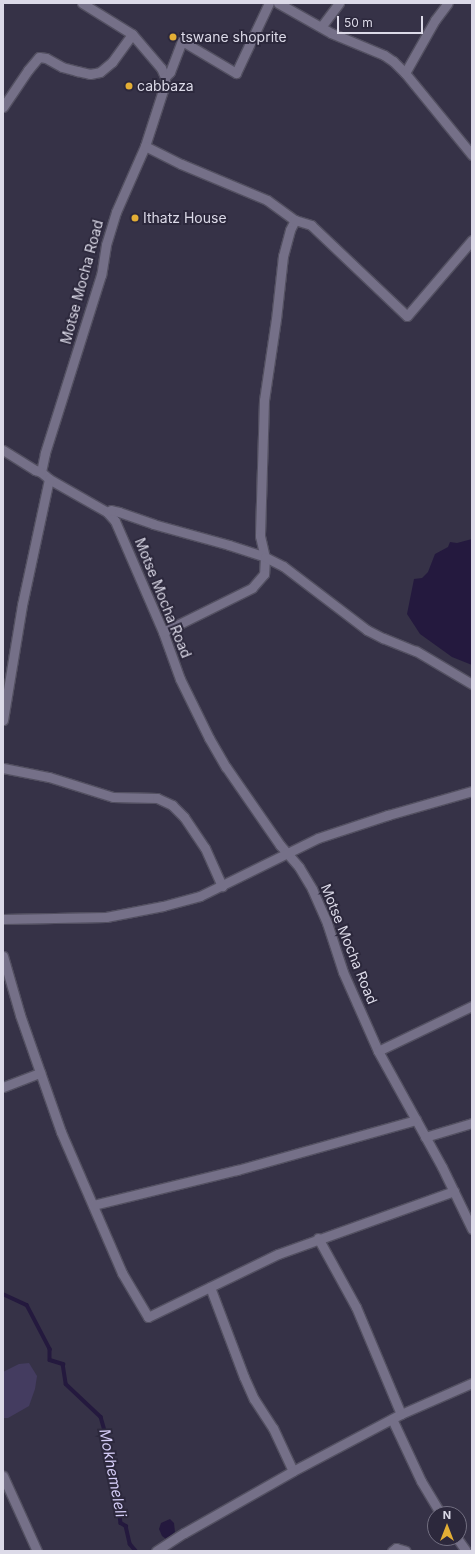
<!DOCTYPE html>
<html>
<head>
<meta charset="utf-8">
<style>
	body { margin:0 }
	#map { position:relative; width:475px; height:1554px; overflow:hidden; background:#363247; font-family:Inter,sans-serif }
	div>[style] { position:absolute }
	.green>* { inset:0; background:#443c60 }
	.water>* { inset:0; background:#24193e }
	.stream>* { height:3.5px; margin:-1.75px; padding:0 1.75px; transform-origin:1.75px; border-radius:1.75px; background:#24193e }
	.roads { filter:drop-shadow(1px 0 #535061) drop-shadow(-1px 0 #535061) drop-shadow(0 1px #535061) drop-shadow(0 -1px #535061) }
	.minor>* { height:9px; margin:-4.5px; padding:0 4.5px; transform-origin:4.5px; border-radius:4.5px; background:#757088 }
	.dots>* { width:11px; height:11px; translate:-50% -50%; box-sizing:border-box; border:2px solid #2c283c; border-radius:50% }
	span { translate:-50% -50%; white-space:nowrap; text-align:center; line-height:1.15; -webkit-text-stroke:4px #2c283c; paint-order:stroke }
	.poi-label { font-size:14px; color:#dcdae8 }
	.left { translate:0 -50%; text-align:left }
	.street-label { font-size:14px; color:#dcdae8 }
	.water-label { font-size:15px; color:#d4ccf6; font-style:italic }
	.frame { position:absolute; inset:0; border:4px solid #dcdae8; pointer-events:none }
	.north { position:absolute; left:427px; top:1506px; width:40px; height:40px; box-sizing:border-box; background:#2c283c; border:1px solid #726f81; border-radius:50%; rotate:0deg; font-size:11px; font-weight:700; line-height:16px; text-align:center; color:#dcdae8 }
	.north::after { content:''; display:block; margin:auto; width:14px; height:18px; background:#e3ae35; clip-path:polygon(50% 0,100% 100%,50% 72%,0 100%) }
	.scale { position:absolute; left:337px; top:16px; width:86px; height:18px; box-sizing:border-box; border:2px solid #dcdae8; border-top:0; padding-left:5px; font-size:12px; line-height:14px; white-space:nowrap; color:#dcdae8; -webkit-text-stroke:3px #2c283c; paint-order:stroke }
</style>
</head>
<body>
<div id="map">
	<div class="green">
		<div style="clip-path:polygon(29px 1363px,37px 1376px,35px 1389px,29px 1406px,8px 1418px,3px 1418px,3px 1372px,19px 1364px)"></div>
	</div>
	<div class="water">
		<div style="clip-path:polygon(472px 539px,472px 665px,452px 657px,420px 634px,407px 614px,414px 579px,422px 578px,428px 572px,435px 554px,448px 547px,450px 542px,457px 543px)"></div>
		<div style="clip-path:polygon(170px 1519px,174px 1523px,175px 1532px,166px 1539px,162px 1536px,159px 1529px,161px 1523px)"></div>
	</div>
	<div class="stream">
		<div style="left:3px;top:1294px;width:26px;rotate:25deg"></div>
		<div style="left:27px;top:1305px;width:50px;rotate:62.4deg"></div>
		<div style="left:50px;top:1349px;width:11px;rotate:90deg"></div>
		<div style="left:50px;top:1360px;width:14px;rotate:17deg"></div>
		<div style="left:63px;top:1364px;width:20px;rotate:81deg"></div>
		<div style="left:66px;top:1384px;width:48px;rotate:43.3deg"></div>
		<div style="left:101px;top:1417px;width:25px;rotate:74deg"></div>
		<div style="left:108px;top:1441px;width:11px;rotate:95deg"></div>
		<div style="left:107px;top:1452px;width:39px;rotate:80deg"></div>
		<div style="left:114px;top:1490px;width:16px;rotate:72deg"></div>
		<div style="left:119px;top:1505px;width:18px;rotate:84deg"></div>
		<div style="left:121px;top:1523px;width:6px;rotate:31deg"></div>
		<div style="left:126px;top:1526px;width:18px;rotate:77deg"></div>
		<div style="left:130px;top:1544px;width:9px;rotate:49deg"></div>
	</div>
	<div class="roads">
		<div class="minor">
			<div style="left:82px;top:3px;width:59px;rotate:31.8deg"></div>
			<div style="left:132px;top:34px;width:45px;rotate:49.5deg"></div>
			<div style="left:161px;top:68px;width:10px;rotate:66deg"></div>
			<div style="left:165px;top:77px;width:7px;rotate:90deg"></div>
			<div style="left:165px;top:84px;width:65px;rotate:107.9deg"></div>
			<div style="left:145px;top:146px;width:72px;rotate:113.7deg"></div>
			<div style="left:116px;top:212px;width:34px;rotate:107deg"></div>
			<div style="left:106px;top:245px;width:30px;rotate:99deg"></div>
			<div style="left:101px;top:275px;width:187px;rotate:107.5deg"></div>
			<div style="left:45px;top:453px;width:19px;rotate:102deg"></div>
			<div style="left:41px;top:472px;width:11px;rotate:41deg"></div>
			<div style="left:49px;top:479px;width:67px;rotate:29.6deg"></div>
			<div style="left:107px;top:512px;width:12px;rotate:48deg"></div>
			<div style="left:115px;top:521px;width:121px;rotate:66.6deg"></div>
			<div style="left:163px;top:632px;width:50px;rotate:70.1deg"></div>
			<div style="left:180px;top:679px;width:66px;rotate:63.8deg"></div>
			<div style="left:209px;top:738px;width:34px;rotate:60deg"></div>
			<div style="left:226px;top:767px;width:95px;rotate:55.3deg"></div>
			<div style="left:280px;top:845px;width:29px;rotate:49deg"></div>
			<div style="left:299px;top:867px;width:26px;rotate:59deg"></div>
			<div style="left:312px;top:889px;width:37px;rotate:66deg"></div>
			<div style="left:327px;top:923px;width:52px;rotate:71.9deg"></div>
			<div style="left:343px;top:972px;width:86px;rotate:66.1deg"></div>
			<div style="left:378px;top:1051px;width:132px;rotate:61.1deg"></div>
			<div style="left:442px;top:1167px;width:69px;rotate:64.2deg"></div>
			<div style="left:278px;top:3px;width:61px;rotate:29.5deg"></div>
			<div style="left:331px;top:33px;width:57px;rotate:22.5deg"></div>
			<div style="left:384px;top:55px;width:11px;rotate:34deg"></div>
			<div style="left:393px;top:61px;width:17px;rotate:45deg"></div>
			<div style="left:405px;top:73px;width:106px;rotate:50.7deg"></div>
			<div style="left:321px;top:27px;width:30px;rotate:-53deg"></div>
			<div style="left:405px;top:73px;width:61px;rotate:-60.5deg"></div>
			<div style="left:435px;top:20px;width:21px;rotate:-53deg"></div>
			<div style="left:165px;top:77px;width:7px;rotate:-45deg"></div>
			<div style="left:170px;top:72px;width:33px;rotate:-69deg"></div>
			<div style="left:182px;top:41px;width:63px;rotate:30.7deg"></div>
			<div style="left:236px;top:73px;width:77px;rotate:-64.8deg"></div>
			<div style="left:3px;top:107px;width:45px;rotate:-56deg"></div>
			<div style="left:28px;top:70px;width:17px;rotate:-50deg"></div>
			<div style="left:39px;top:57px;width:7px;rotate:8deg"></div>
			<div style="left:46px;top:58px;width:18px;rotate:29deg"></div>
			<div style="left:62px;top:67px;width:16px;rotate:15deg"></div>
			<div style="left:77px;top:71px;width:13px;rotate:13deg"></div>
			<div style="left:90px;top:74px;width:10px;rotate:-11deg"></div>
			<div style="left:100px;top:72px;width:16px;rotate:-40deg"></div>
			<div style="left:112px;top:62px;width:34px;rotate:-54deg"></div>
			<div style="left:145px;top:146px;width:40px;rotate:26.6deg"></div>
			<div style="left:181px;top:164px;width:93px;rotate:22.7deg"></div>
			<div style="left:267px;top:200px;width:34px;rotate:36deg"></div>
			<div style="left:295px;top:220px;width:11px;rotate:117deg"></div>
			<div style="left:290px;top:230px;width:27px;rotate:105deg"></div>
			<div style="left:283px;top:256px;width:63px;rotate:96.3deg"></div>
			<div style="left:276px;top:319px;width:82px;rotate:98.4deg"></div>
			<div style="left:264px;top:400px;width:136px;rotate:91.7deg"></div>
			<div style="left:260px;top:536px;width:22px;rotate:77deg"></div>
			<div style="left:265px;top:557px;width:17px;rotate:93deg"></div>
			<div style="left:264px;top:574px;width:18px;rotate:131deg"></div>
			<div style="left:252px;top:588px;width:99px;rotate:153.7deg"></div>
			<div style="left:295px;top:220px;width:17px;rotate:17deg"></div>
			<div style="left:311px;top:225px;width:132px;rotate:43.5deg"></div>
			<div style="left:407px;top:316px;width:100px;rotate:-49.5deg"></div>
			<div style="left:3px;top:450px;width:38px;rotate:32deg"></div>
			<div style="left:35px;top:470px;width:6px;rotate:18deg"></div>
			<div style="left:107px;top:512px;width:4px;rotate:-27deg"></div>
			<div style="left:111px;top:510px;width:8px;rotate:14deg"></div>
			<div style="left:119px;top:512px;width:36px;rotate:19deg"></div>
			<div style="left:153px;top:524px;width:79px;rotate:15.4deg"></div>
			<div style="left:229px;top:545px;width:38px;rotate:18deg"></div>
			<div style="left:265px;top:557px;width:20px;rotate:27deg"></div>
			<div style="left:283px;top:566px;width:106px;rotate:37.3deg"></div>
			<div style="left:367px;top:630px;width:18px;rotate:27deg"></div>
			<div style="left:383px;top:638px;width:35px;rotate:22deg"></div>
			<div style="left:416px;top:651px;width:65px;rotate:30.5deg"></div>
			<div style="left:3px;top:720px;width:117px;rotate:-80.6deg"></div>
			<div style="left:22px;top:605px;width:129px;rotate:-77.9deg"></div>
			<div style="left:3px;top:768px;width:47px;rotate:11.1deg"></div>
			<div style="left:49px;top:777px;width:67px;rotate:17.4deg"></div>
			<div style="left:113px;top:797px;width:44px;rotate:1.3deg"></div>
			<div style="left:157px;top:798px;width:17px;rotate:25deg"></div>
			<div style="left:172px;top:805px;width:17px;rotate:45deg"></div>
			<div style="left:184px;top:817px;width:37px;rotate:56deg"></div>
			<div style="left:205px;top:848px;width:42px;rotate:65.9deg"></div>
			<div style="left:3px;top:919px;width:103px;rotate:-1.1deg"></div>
			<div style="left:106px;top:917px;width:58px;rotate:-10.9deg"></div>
			<div style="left:163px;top:906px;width:38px;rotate:-15deg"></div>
			<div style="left:200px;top:896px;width:131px;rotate:-26.2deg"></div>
			<div style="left:318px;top:838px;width:74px;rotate:-18.2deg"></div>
			<div style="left:388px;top:815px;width:87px;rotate:-15.9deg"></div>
			<div style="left:3px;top:956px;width:61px;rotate:73.9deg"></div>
			<div style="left:20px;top:1015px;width:124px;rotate:70.7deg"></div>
			<div style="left:61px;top:1132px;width:154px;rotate:66.6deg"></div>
			<div style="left:122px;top:1273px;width:51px;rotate:59.4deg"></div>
			<div style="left:148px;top:1317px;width:144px;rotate:-25.9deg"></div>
			<div style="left:278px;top:1254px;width:187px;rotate:-19.7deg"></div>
			<div style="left:378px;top:1051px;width:104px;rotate:-25.6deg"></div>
			<div style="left:3px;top:1087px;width:40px;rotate:-21deg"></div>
			<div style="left:425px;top:1137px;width:49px;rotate:-16.6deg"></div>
			<div style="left:93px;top:1205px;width:148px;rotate:-13.7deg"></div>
			<div style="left:237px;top:1170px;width:186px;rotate:-15.6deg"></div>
			<div style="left:318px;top:1238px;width:79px;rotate:61.2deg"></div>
			<div style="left:356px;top:1307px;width:116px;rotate:67.2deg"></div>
			<div style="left:210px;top:1287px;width:96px;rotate:69.3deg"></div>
			<div style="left:244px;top:1377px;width:24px;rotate:66deg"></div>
			<div style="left:254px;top:1399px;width:35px;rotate:57deg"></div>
			<div style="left:273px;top:1428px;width:47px;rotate:65.1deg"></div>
			<div style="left:293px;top:1471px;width:122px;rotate:-27.8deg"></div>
			<div style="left:401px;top:1414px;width:77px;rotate:-23.6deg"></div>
			<div style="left:392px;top:1419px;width:68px;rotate:64.9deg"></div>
			<div style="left:421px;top:1481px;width:39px;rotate:59deg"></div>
			<div style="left:3px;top:1476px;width:82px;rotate:65.6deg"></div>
			<div style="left:457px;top:1538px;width:16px;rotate:55deg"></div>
			<div style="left:156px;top:1551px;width:33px;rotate:-33deg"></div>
			<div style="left:184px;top:1533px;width:125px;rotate:-29.6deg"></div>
			<div style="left:392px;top:1551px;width:5px;rotate:-37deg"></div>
			<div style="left:396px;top:1548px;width:10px;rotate:17deg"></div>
		</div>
	</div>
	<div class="dots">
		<div style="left:173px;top:37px;background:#e3ae35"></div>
		<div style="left:129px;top:86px;background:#e3ae35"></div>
		<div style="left:135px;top:218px;background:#e3ae35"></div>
	</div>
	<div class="poi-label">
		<span class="left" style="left:181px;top:37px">tswane shoprite</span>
		<span class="left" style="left:137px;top:86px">cabbaza</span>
		<span class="left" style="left:143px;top:218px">Ithatz House</span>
	</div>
	<div class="street-label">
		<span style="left:82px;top:282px;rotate:-75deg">Motse Mocha Road</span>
		<span style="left:163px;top:598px;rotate:68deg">Motse Mocha Road</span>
		<span style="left:349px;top:944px;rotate:68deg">Motse Mocha Road</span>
	</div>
	<div class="water-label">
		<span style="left:113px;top:1473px;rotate:79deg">Mokhemeleli</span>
	</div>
	<div class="frame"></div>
	<div class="north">N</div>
	<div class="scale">50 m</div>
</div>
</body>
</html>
